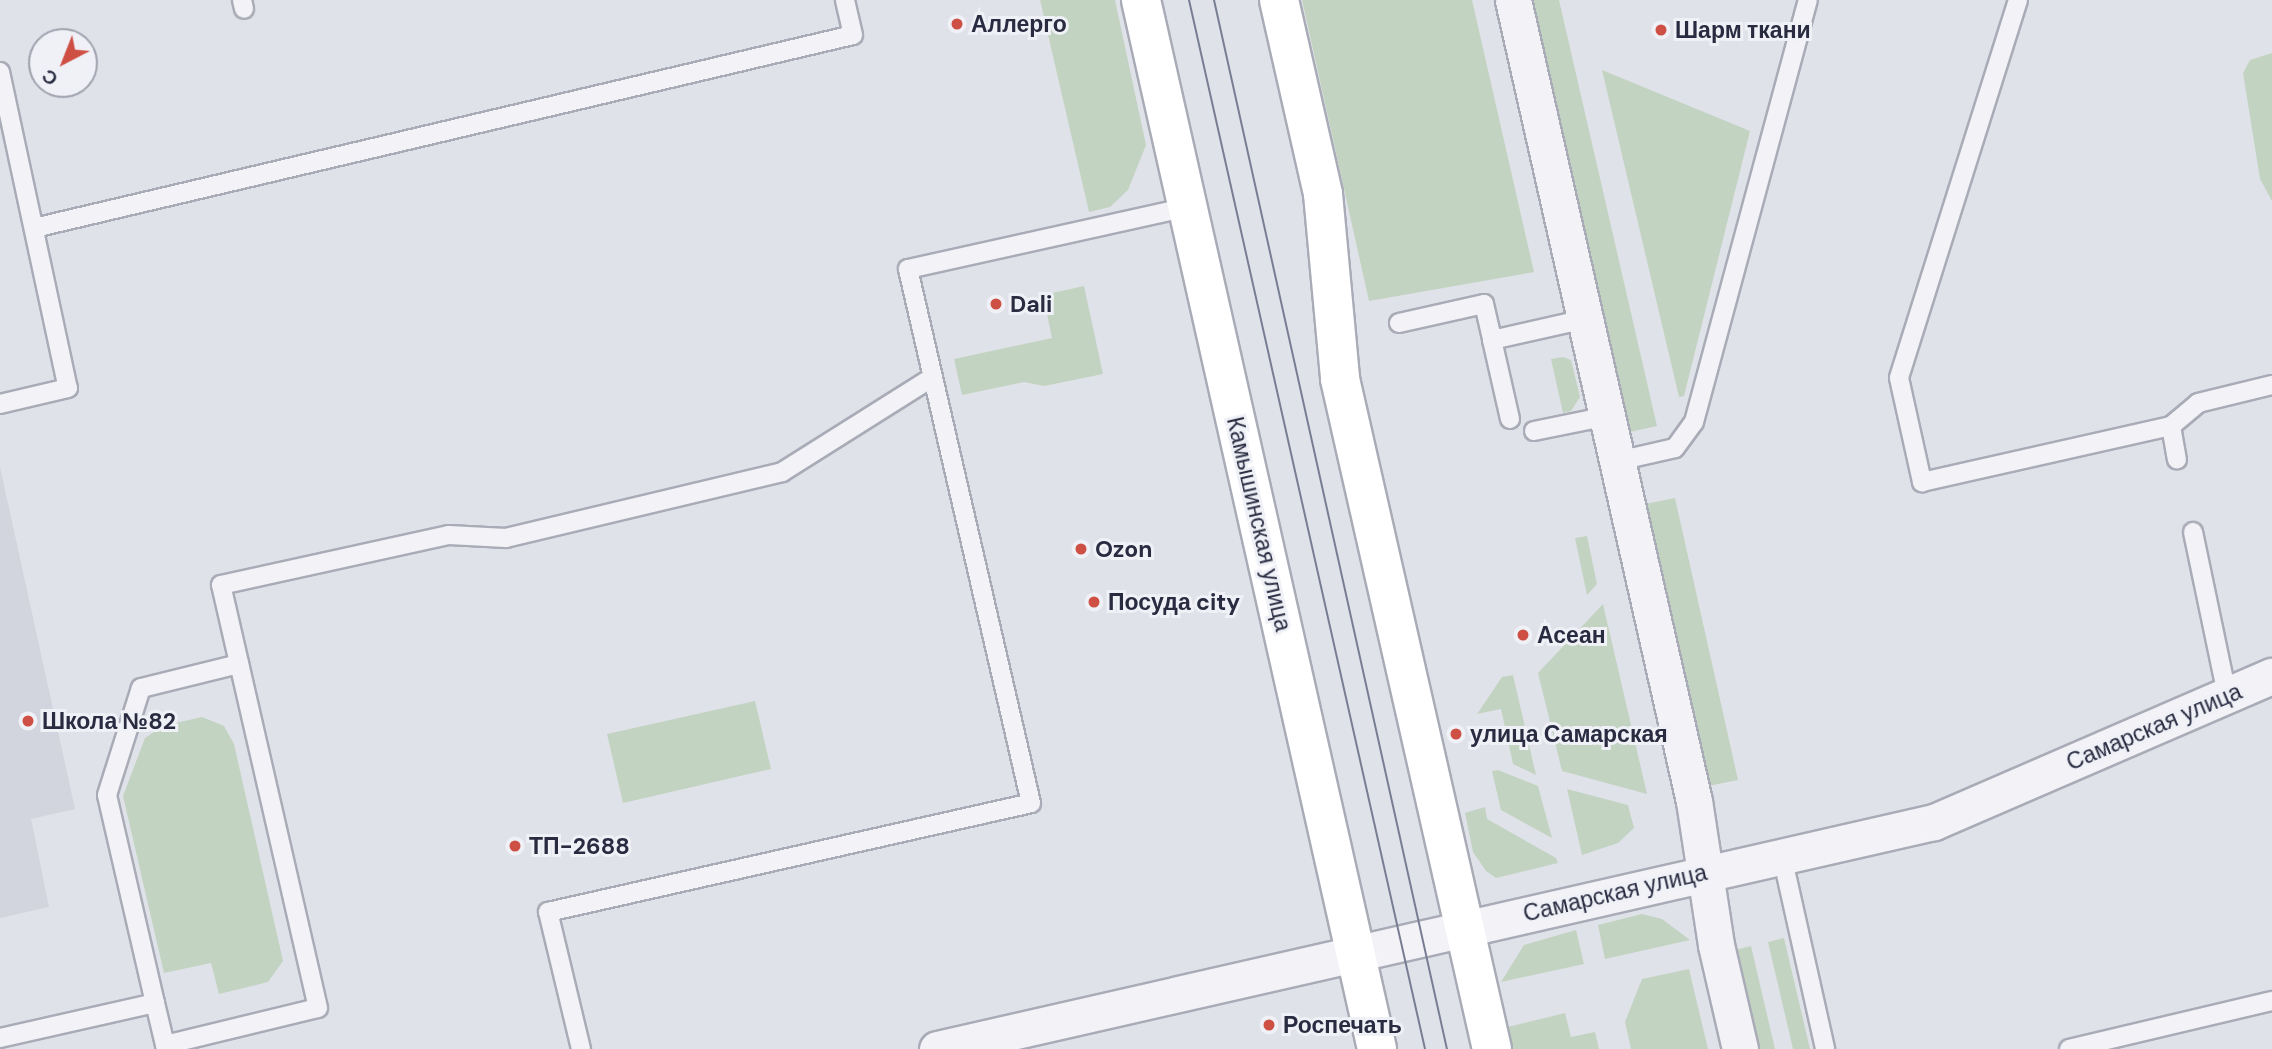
<!DOCTYPE html>
<html>
<head>
<meta charset="utf-8">
<style>
	body { margin:0 }
	#map { position:relative; width:2272px; height:1049px; overflow:hidden; background:#e0e2e9; font-family:"DM Sans",sans-serif }
	div>[style] { position:absolute }
	.built>* { inset:0; background:#d2d4de }
	.green>* { inset:0; background:#c2d3c1 }
	.roads { filter:drop-shadow(2px 0 #a9abb7) drop-shadow(-2px 0 #a9abb7) drop-shadow(0 2px #a9abb7) drop-shadow(0 -2px #a9abb7) }
	.lane>* { height:18px; margin:-9px; padding:0 9px; transform-origin:9px; border-radius:9px; background:#f3f3f7 }
	.street>* { height:35px; margin:-17.5px; padding:0 17.5px; transform-origin:17.5px; border-radius:17.5px; background:#f3f3f7 }
	.primary>* { height:38px; margin:-19px; padding:0 19px; transform-origin:19px; border-radius:19px; background:#fff }
	.tram>* { height:2px; margin:-1px; padding:0 1px; transform-origin:1px; border-radius:1px; background:#797d93 }
	.dots>* { width:19px; height:19px; translate:-50% -50%; box-sizing:border-box; border:4px solid #f0f1f7; border-radius:50% }
	span { translate:-50% -50%; white-space:nowrap; text-align:center; line-height:1.15; -webkit-text-stroke:6px #f0f1f7; paint-order:stroke }
	.poi-label { font-size:23px; color:#292c41; font-weight:700 }
	.left { translate:0 -50%; text-align:left }
	.street-label { font-size:23px; color:#292c41 }
	.north { position:absolute; left:28px; top:28px; width:70px; height:70px; box-sizing:border-box; background:#f0f1f7; border:2px solid #a0a2ae; border-radius:50%; rotate:222deg; font-size:19px; font-weight:700; line-height:28px; text-align:center; color:#292c41 }
	.north::after { content:''; display:block; margin:auto; width:24px; height:32px; background:#ce5045; clip-path:polygon(50% 0,100% 100%,50% 72%,0 100%) }
</style>
</head>
<body>
<div id="map">
	<div class="built">
		<div style="clip-path:polygon(0 467px,75px 809px,31px 819px,49px 907px,0 918px)"></div>
	</div>
	<div class="green">
		<div style="clip-path:polygon(1040px 0,1115px 0,1146px 145px,1128px 190px,1110px 207px,1089px 212px)"></div>
		<div style="clip-path:polygon(1302px 0,1472px 0,1534px 272px,1369px 301px)"></div>
		<div style="clip-path:polygon(1531px 0,1559px 0,1657px 426px,1630px 432px)"></div>
		<div style="clip-path:polygon(2272px 53px,2272px 201px,2260px 179px,2243px 73px,2250px 60px)"></div>
		<div style="clip-path:polygon(1602px 70px,1750px 131px,1684px 396px,1679px 397px)"></div>
		<div style="clip-path:polygon(1084px 286px,1103px 374px,1044px 386px,1024px 382px,962px 395px,954px 359px,1052px 338px,1043px 295px)"></div>
		<div style="clip-path:polygon(1563px 357px,1571px 360px,1580px 397px,1571px 411px,1563px 413px,1551px 359px)"></div>
		<div style="clip-path:polygon(1675px 498px,1738px 780px,1708px 786px,1645px 504px)"></div>
		<div style="clip-path:polygon(1587px 536px,1597px 584px,1587px 595px,1575px 538px)"></div>
		<div style="clip-path:polygon(1603px 604px,1647px 794px,1562px 771px,1538px 673px)"></div>
		<div style="clip-path:polygon(1513px 675px,1536px 775px,1513px 764px,1501px 709px,1477px 714px,1502px 677px)"></div>
		<div style="clip-path:polygon(755px 701px,771px 769px,623px 803px,607px 734px)"></div>
		<div style="clip-path:polygon(202px 717px,224px 726px,234px 744px,283px 961px,268px 982px,219px 994px,211px 963px,164px 973px,123px 796px,145px 738px,163px 726px)"></div>
		<div style="clip-path:polygon(1498px 770px,1538px 786px,1552px 838px,1501px 810px,1492px 771px)"></div>
		<div style="clip-path:polygon(1567px 789px,1628px 805px,1634px 828px,1618px 843px,1582px 855px)"></div>
		<div style="clip-path:polygon(1485px 807px,1487px 819px,1556px 858px,1558px 863px,1496px 878px,1486px 871px,1473px 852px,1465px 813px)"></div>
		<div style="clip-path:polygon(1642px 914px,1662px 919px,1690px 940px,1605px 959px,1598px 925px)"></div>
		<div style="clip-path:polygon(1576px 930px,1584px 964px,1501px 982px,1524px 945px)"></div>
		<div style="clip-path:polygon(1784px 938px,1810px 1049px,1793px 1049px,1768px 942px)"></div>
		<div style="clip-path:polygon(1751px 946px,1775px 1049px,1758px 1049px,1735px 950px)"></div>
		<div style="clip-path:polygon(1689px 969px,1708px 1049px,1631px 1049px,1625px 1022px,1642px 979px)"></div>
		<div style="clip-path:polygon(1565px 1013px,1571px 1037px,1595px 1032px,1599px 1049px,1510px 1049px,1504px 1028px)"></div>
	</div>
	<div class="roads">
		<div class="lane">
			<div style="left:242px;top:0;width:9px;rotate:77deg"></div>
			<div style="left:2018px;top:0;width:396px;rotate:107.5deg"></div>
			<div style="left:1899px;top:378px;width:107px;rotate:77.5deg"></div>
			<div style="left:1922px;top:482px;width:255px;rotate:-12.7deg"></div>
			<div style="left:2171px;top:426px;width:35px;rotate:-40deg"></div>
			<div style="left:2198px;top:403px;width:76px;rotate:-13.7deg"></div>
			<div style="left:0;top:72px;width:323px;rotate:77.9deg"></div>
			<div style="left:68px;top:388px;width:70px;rotate:166.8deg"></div>
			<div style="left:34px;top:228px;width:841px;rotate:-13.26deg"></div>
			<div style="left:853px;top:35px;width:36px;rotate:-103deg"></div>
			<div style="left:1399px;top:323px;width:87px;rotate:-12.6deg"></div>
			<div style="left:1484px;top:304px;width:37px;rotate:77deg"></div>
			<div style="left:1510px;top:419px;width:81px;rotate:-102.8deg"></div>
			<div style="left:1492px;top:340px;width:95px;rotate:-12.7deg"></div>
			<div style="left:2171px;top:426px;width:34px;rotate:80deg"></div>
			<div style="left:1534px;top:431px;width:76px;rotate:-11.5deg"></div>
			<div style="left:1618px;top:461px;width:58px;rotate:-12.8deg"></div>
			<div style="left:1675px;top:448px;width:32px;rotate:-54deg"></div>
			<div style="left:1694px;top:422px;width:437px;rotate:-74.9deg"></div>
			<div style="left:2193px;top:532px;width:167px;rotate:78.2deg"></div>
			<div style="left:1782px;top:856px;width:198px;rotate:77.4deg"></div>
			<div style="left:155px;top:1003px;width:213px;rotate:-103deg"></div>
			<div style="left:107px;top:795px;width:112px;rotate:-72.4deg"></div>
			<div style="left:141px;top:688px;width:101px;rotate:-13.8deg"></div>
			<div style="left:0;top:1038px;width:159px;rotate:-12.7deg"></div>
			<div style="left:155px;top:1003px;width:47px;rotate:76.6deg"></div>
			<div style="left:165px;top:1045px;width:157px;rotate:-13.6deg"></div>
			<div style="left:318px;top:1008px;width:434px;rotate:-102.9deg"></div>
			<div style="left:221px;top:585px;width:233px;rotate:-12.4deg"></div>
			<div style="left:449px;top:535px;width:57px;rotate:3deg"></div>
			<div style="left:506px;top:538px;width:284px;rotate:-13.4deg"></div>
			<div style="left:782px;top:472px;width:178px;rotate:-32.2deg"></div>
			<div style="left:581px;top:1049px;width:141px;rotate:-103.5deg"></div>
			<div style="left:548px;top:912px;width:495px;rotate:-12.7deg"></div>
			<div style="left:1031px;top:803px;width:548px;rotate:-102.97deg"></div>
			<div style="left:908px;top:269px;width:287px;rotate:-12.5deg"></div>
			<div style="left:2069px;top:1049px;width:209px;rotate:-13.3deg"></div>
		</div>
		<div class="street">
			<div style="left:1513px;top:0;width:821px;rotate:77.27deg"></div>
			<div style="left:1694px;top:801px;width:146px;rotate:81.3deg"></div>
			<div style="left:1716px;top:945px;width:107px;rotate:77deg"></div>
			<div style="left:937px;top:1049px;width:1023px;rotate:-12.83deg"></div>
			<div style="left:1934px;top:822px;width:368px;rotate:-23.4deg"></div>
		</div>
		<div class="primary">
			<div style="left:1141px;top:0;width:1075px;rotate:77.32deg"></div>
			<div style="left:1279px;top:0;width:199px;rotate:77.2deg"></div>
			<div style="left:1323px;top:194px;width:186px;rotate:84.7deg"></div>
			<div style="left:1340px;top:379px;width:687px;rotate:77.22deg"></div>
		</div>
	</div>
	<div class="tram">
		<div style="left:1189px;top:0;width:1075px;rotate:77.32deg"></div>
		<div style="left:1214px;top:0;width:1075px;rotate:77.48deg"></div>
	</div>
	<div class="dots">
		<div style="left:957px;top:24px;background:#ce5045"></div>
		<div style="left:1661px;top:30px;background:#ce5045"></div>
		<div style="left:996px;top:304px;background:#ce5045"></div>
		<div style="left:1081px;top:549px;background:#ce5045"></div>
		<div style="left:1094px;top:602px;background:#ce5045"></div>
		<div style="left:1523px;top:635px;background:#ce5045"></div>
		<div style="left:28px;top:721px;background:#ce5045"></div>
		<div style="left:1456px;top:734px;background:#ce5045"></div>
		<div style="left:515px;top:846px;background:#ce5045"></div>
		<div style="left:1269px;top:1025px;background:#ce5045"></div>
	</div>
	<div class="poi-label">
		<span class="left" style="left:971px;top:24px">Аллерго</span>
		<span class="left" style="left:1675px;top:30px">Шарм ткани</span>
		<span class="left" style="left:1010px;top:304px">Dali</span>
		<span class="left" style="left:1095px;top:549px">Ozon</span>
		<span class="left" style="left:1108px;top:602px">Посуда city</span>
		<span class="left" style="left:1537px;top:635px">Асеан</span>
		<span class="left" style="left:42px;top:721px">Школа №82</span>
		<span class="left" style="left:1470px;top:734px">улица Самарская</span>
		<span class="left" style="left:529px;top:846px">ТП-2688</span>
		<span class="left" style="left:1283px;top:1025px">Роспечать</span>
	</div>
	<div class="street-label">
		<span style="left:1259px;top:524px;rotate:77deg">Камышинская улица</span>
		<span style="left:2154px;top:727px;rotate:-23deg">Самарская улица</span>
		<span style="left:1615px;top:893px;rotate:-13deg">Самарская улица</span>
	</div>
	<div class="north">С</div>
</div>
</body>
</html>
